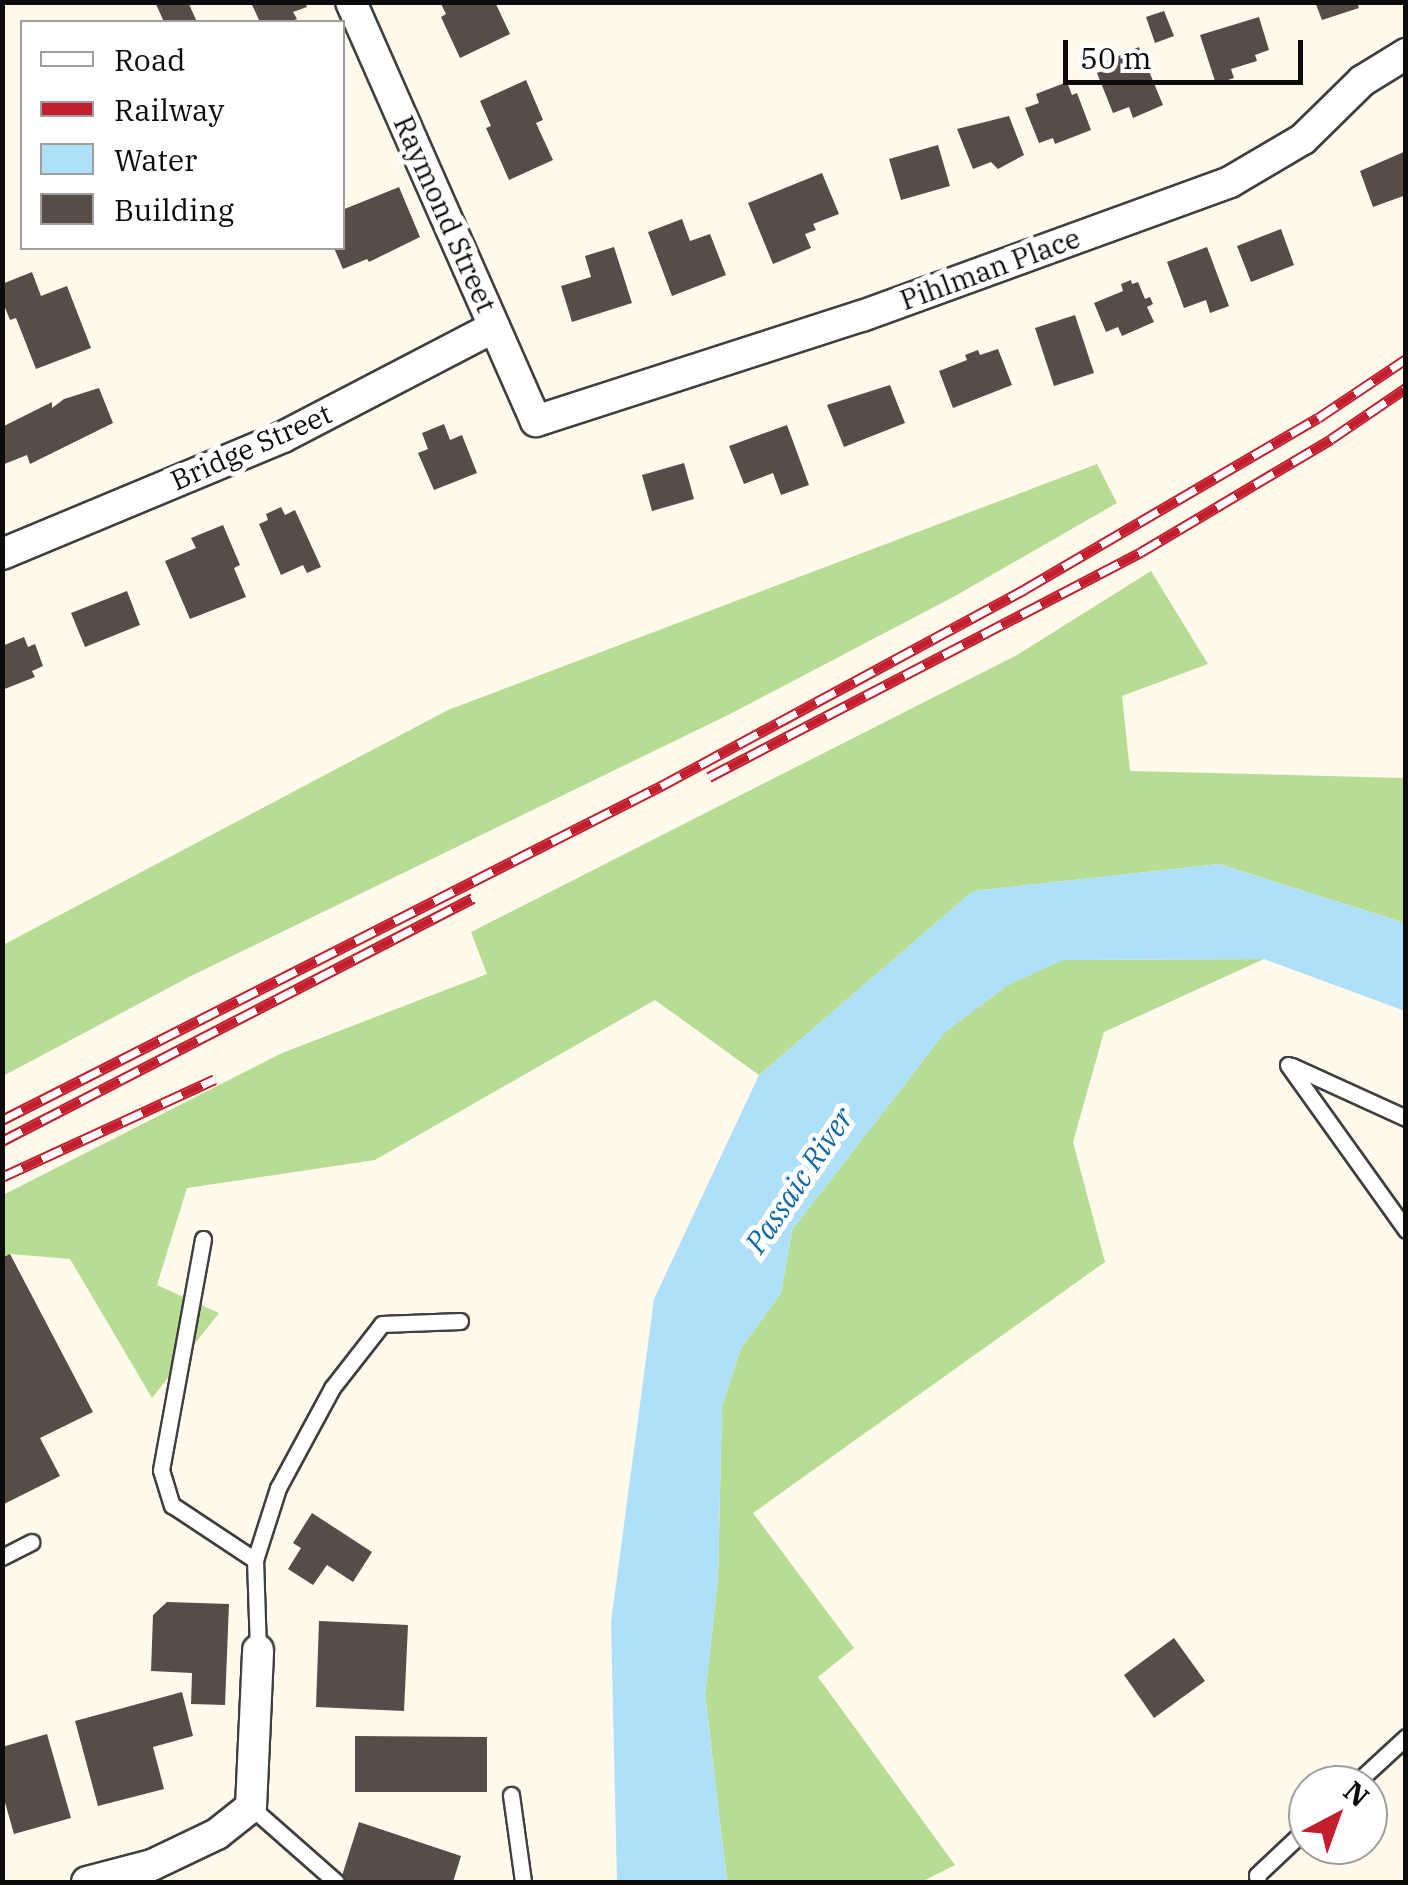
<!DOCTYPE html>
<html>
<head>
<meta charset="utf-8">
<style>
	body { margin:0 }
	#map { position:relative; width:1408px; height:1885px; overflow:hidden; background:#fffaec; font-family:"IBM Plex Serif",serif }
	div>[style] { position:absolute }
	.forest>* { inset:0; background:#b7dc93 }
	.water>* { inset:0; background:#aee0f9 }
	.building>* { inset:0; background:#564d48 }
	.roads { filter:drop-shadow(2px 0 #3f3f3f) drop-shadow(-2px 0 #3f3f3f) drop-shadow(0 2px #3f3f3f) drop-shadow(0 -2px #3f3f3f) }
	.service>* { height:15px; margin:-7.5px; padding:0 7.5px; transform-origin:7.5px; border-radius:7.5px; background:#fff }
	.minor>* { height:30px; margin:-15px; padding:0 15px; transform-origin:15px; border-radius:15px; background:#fff }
	.rail>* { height:11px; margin-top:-5.5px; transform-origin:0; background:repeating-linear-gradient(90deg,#fff 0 22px,#c21e2e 0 44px); box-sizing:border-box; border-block:2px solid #c21e2e }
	span { translate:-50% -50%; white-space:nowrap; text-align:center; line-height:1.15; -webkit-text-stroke:10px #fff; paint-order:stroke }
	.street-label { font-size:28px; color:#0c0c0c }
	.water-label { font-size:30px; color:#106aa3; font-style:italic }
	.frame { position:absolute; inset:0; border:5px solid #0c0c0c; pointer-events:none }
	.legend { position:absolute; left:20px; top:20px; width:325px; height:230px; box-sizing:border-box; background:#fff; border:2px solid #9e9e9e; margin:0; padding:12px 18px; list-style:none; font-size:30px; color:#0c0c0c }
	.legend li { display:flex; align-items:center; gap:20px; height:50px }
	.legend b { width:50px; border:2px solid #9e9e9e }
	.north { position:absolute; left:1288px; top:1765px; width:100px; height:100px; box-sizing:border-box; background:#fff; border:2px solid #9e9e9e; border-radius:50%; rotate:41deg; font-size:28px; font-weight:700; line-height:40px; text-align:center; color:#0c0c0c }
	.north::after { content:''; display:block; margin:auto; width:35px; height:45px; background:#c21e2e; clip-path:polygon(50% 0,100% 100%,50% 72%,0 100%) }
	.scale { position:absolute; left:1063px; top:40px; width:240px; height:45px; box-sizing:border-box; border:5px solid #0c0c0c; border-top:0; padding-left:12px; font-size:30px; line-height:35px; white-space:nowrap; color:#0c0c0c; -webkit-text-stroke:8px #fff; paint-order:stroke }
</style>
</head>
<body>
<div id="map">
	<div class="forest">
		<div style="clip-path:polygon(1097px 464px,1117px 503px,955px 596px,728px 715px,191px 976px,3px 1076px,3px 945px,448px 710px)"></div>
		<div style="clip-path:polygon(1151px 571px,1208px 664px,1122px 696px,1130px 771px,1405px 778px,1405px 923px,1219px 864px,973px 891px,759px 1075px,655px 1000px,375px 1160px,187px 1188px,157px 1285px,219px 1313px,152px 1398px,70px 1259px,11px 1254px,3px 1258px,3px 1195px,282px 1053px,487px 974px,471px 932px,1017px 655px)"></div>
		<div style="clip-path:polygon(1264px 959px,1104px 1032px,1073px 1142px,1105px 1262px,753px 1513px,854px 1648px,818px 1677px,955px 1865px,921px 1882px,727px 1882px,705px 1695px,718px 1578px,722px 1406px,741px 1348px,781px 1293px,792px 1230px,945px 1032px,1008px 985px,1062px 960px)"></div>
	</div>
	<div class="water">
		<div style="clip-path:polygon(1219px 864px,1405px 923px,1405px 1011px,1264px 959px,1063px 960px,1008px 985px,945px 1032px,792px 1230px,781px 1293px,741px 1348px,722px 1406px,718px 1578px,705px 1695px,727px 1882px,617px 1882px,611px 1622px,654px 1299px,759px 1075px,973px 891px)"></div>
	</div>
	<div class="building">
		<div style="clip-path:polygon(155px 2px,188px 2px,197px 22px,164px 22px)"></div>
		<div style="clip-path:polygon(257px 2px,305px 2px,307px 7px,293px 12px,297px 19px,290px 22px,260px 22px,252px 5px)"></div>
		<div style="clip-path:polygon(440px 2px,495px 2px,510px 34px,460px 58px,441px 17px,446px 14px)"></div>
		<div style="clip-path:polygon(1315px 2px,1357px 2px,1359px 8px,1322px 20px)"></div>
		<div style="clip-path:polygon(1164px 11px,1174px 36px,1155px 43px,1146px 17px)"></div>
		<div style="clip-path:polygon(1259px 17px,1269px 50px,1255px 55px,1257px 61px,1231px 69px,1234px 78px,1216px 84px,1200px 35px)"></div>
		<div style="clip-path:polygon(1139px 47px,1163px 105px,1133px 118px,1129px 107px,1113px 113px,1097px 73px,1110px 68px,1107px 61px)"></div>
		<div style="clip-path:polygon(526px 80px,543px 120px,536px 123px,553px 160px,509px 180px,486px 128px,491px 126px,480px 101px)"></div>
		<div style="clip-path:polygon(1067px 82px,1072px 95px,1077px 93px,1091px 130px,1055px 144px,1053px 138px,1039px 143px,1025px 108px,1039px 103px,1036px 94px)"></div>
		<div style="clip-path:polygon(1009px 116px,1024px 155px,998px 169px,991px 162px,973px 169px,957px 129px)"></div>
		<div style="clip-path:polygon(938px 145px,950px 186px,901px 200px,889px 159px)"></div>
		<div style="clip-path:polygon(1406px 151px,1406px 195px,1373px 207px,1360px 171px)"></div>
		<div style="clip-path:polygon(822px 173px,839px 214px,813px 224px,816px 230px,805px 234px,811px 248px,773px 264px,748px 203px)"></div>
		<div style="clip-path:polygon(399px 187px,420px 237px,369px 262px,367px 259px,343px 269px,334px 248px,342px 248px,342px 210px)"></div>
		<div style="clip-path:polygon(682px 219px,690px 241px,710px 234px,726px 275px,672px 296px,648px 232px)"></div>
		<div style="clip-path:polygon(1281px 229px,1294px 265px,1251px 282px,1237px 246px)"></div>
		<div style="clip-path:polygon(614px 247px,632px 303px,572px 322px,561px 286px,591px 277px,585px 256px)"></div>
		<div style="clip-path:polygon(1207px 247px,1229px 306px,1210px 313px,1206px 300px,1184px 308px,1167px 262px)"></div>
		<div style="clip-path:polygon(32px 272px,41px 296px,67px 286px,91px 348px,36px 369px,16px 318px,10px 320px,2px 300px,2px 284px)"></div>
		<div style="clip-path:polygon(1131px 280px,1132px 284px,1138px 282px,1145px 299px,1150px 297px,1153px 304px,1147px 307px,1154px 322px,1122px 336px,1118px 327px,1106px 332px,1094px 303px,1123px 291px,1121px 284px)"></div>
		<div style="clip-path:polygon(1075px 315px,1094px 373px,1054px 386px,1035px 328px)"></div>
		<div style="clip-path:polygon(998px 349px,1012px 385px,953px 408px,939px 371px,967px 360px,965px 355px,978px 350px,980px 355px)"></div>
		<div style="clip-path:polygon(890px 385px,905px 423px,844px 447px,827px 405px)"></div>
		<div style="clip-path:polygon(99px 388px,113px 423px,30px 464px,27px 455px,2px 465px,2px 427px,52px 402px,52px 408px,64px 399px)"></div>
		<div style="clip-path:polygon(444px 424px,450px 440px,462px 435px,477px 473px,434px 490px,418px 453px,428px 449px,422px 433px)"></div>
		<div style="clip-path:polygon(787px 425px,809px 485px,781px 495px,773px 473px,744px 484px,729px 446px)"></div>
		<div style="clip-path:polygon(684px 463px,694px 499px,652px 511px,642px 475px)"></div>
		<div style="clip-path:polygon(281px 507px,285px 515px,295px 510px,321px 567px,307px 573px,303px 565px,281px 575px,259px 524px,268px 520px,266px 514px)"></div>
		<div style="clip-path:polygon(223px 525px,240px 565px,234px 568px,246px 597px,190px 619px,165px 561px,196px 548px,191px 538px)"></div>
		<div style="clip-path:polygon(127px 591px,140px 625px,85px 647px,71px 613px)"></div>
		<div style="clip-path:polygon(24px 637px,28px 647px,35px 644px,43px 666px,32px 671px,35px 677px,2px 690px,2px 646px)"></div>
		<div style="clip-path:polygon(10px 1254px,93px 1412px,40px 1438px,60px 1476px,2px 1505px,2px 1258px)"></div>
		<div style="clip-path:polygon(312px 1513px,372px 1552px,353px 1582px,327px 1565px,313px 1585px,288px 1569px,301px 1548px,293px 1543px)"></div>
		<div style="clip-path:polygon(167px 1602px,229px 1604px,225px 1705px,191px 1704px,192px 1673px,151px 1671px,153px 1615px)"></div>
		<div style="clip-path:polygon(319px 1621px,408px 1625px,404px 1711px,316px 1707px)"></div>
		<div style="clip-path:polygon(1174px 1638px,1205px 1681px,1154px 1718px,1124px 1675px)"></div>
		<div style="clip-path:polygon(182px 1692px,193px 1736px,153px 1747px,164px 1789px,98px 1806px,75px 1721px)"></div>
		<div style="clip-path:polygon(47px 1734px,71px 1818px,14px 1834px,2px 1792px,2px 1747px)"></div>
		<div style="clip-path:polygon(355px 1736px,487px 1737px,487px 1792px,355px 1792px)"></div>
		<div style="clip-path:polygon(359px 1822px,461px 1856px,453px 1882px,340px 1882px)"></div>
	</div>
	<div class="roads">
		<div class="service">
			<div style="left:1288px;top:1065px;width:203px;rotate:54.4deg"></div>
			<div style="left:1292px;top:1066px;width:125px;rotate:24.5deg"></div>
			<div style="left:203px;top:1239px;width:235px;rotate:100.3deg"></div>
			<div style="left:161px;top:1470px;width:37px;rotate:73deg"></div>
			<div style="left:172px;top:1505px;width:100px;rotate:33.5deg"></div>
			<div style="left:2px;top:1557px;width:33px;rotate:-27deg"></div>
			<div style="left:258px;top:1650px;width:90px;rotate:-91.9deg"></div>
			<div style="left:255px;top:1560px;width:76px;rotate:-72.3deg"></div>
			<div style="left:278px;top:1488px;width:114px;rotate:-61.6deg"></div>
			<div style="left:332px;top:1388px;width:81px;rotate:-52deg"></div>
			<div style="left:382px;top:1324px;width:78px;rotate:-2.2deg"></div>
			<div style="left:1354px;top:1785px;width:71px;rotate:-42.7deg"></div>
			<div style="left:511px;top:1795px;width:88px;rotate:82.1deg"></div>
			<div style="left:251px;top:1807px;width:113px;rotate:41.4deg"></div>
			<div style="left:1258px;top:1882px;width:7px;rotate:-98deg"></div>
			<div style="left:1257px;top:1875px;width:70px;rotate:-43.3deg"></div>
		</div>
		<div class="minor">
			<div style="left:351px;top:2px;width:458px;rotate:66.2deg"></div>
			<div style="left:536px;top:421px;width:342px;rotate:-17.9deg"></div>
			<div style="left:862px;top:316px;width:392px;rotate:-20deg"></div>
			<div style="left:1230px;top:182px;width:85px;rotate:-30.5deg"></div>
			<div style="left:1303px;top:139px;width:83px;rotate:-44.5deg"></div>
			<div style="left:1362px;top:81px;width:52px;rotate:-31.5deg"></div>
			<div style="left:2px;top:554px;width:304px;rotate:-22.6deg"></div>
			<div style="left:283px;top:437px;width:238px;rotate:-27.5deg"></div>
			<div style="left:87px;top:1882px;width:67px;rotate:-14.7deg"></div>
			<div style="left:152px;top:1865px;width:72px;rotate:-25.5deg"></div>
			<div style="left:217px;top:1834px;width:43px;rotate:-38.5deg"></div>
			<div style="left:251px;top:1807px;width:157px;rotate:-87.4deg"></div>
		</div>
	</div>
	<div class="rail">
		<div style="left:709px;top:777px;width:487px;rotate:-27.5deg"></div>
		<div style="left:1141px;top:552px;width:221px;rotate:-30.7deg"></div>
		<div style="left:1331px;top:439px;width:91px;rotate:-34.2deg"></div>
		<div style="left:2px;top:1120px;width:739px;rotate:-26.88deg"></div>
		<div style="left:661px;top:786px;width:414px;rotate:-28.4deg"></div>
		<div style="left:1025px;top:589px;width:339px;rotate:-30.3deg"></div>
		<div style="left:1318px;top:418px;width:106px;rotate:-33.8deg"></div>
		<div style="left:2px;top:1141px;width:530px;rotate:-27.29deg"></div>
		<div style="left:2px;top:1177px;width:234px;rotate:-24.7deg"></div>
	</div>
	<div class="street-label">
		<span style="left:445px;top:214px;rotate:66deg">Raymond Street</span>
		<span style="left:990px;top:269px;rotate:-20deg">Pihlman Place</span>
		<span style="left:251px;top:447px;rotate:-24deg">Bridge Street</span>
	</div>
	<div class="water-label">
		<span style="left:799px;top:1180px;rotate:-56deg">Passaic River</span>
	</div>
	<div class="frame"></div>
	<ul class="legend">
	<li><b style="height:12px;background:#fff"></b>Road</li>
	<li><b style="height:12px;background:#c21e2e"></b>Railway</li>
	<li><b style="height:28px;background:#aee0f9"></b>Water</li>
	<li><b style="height:28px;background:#564d48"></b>Building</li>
	</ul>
	<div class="north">N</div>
	<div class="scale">50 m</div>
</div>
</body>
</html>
